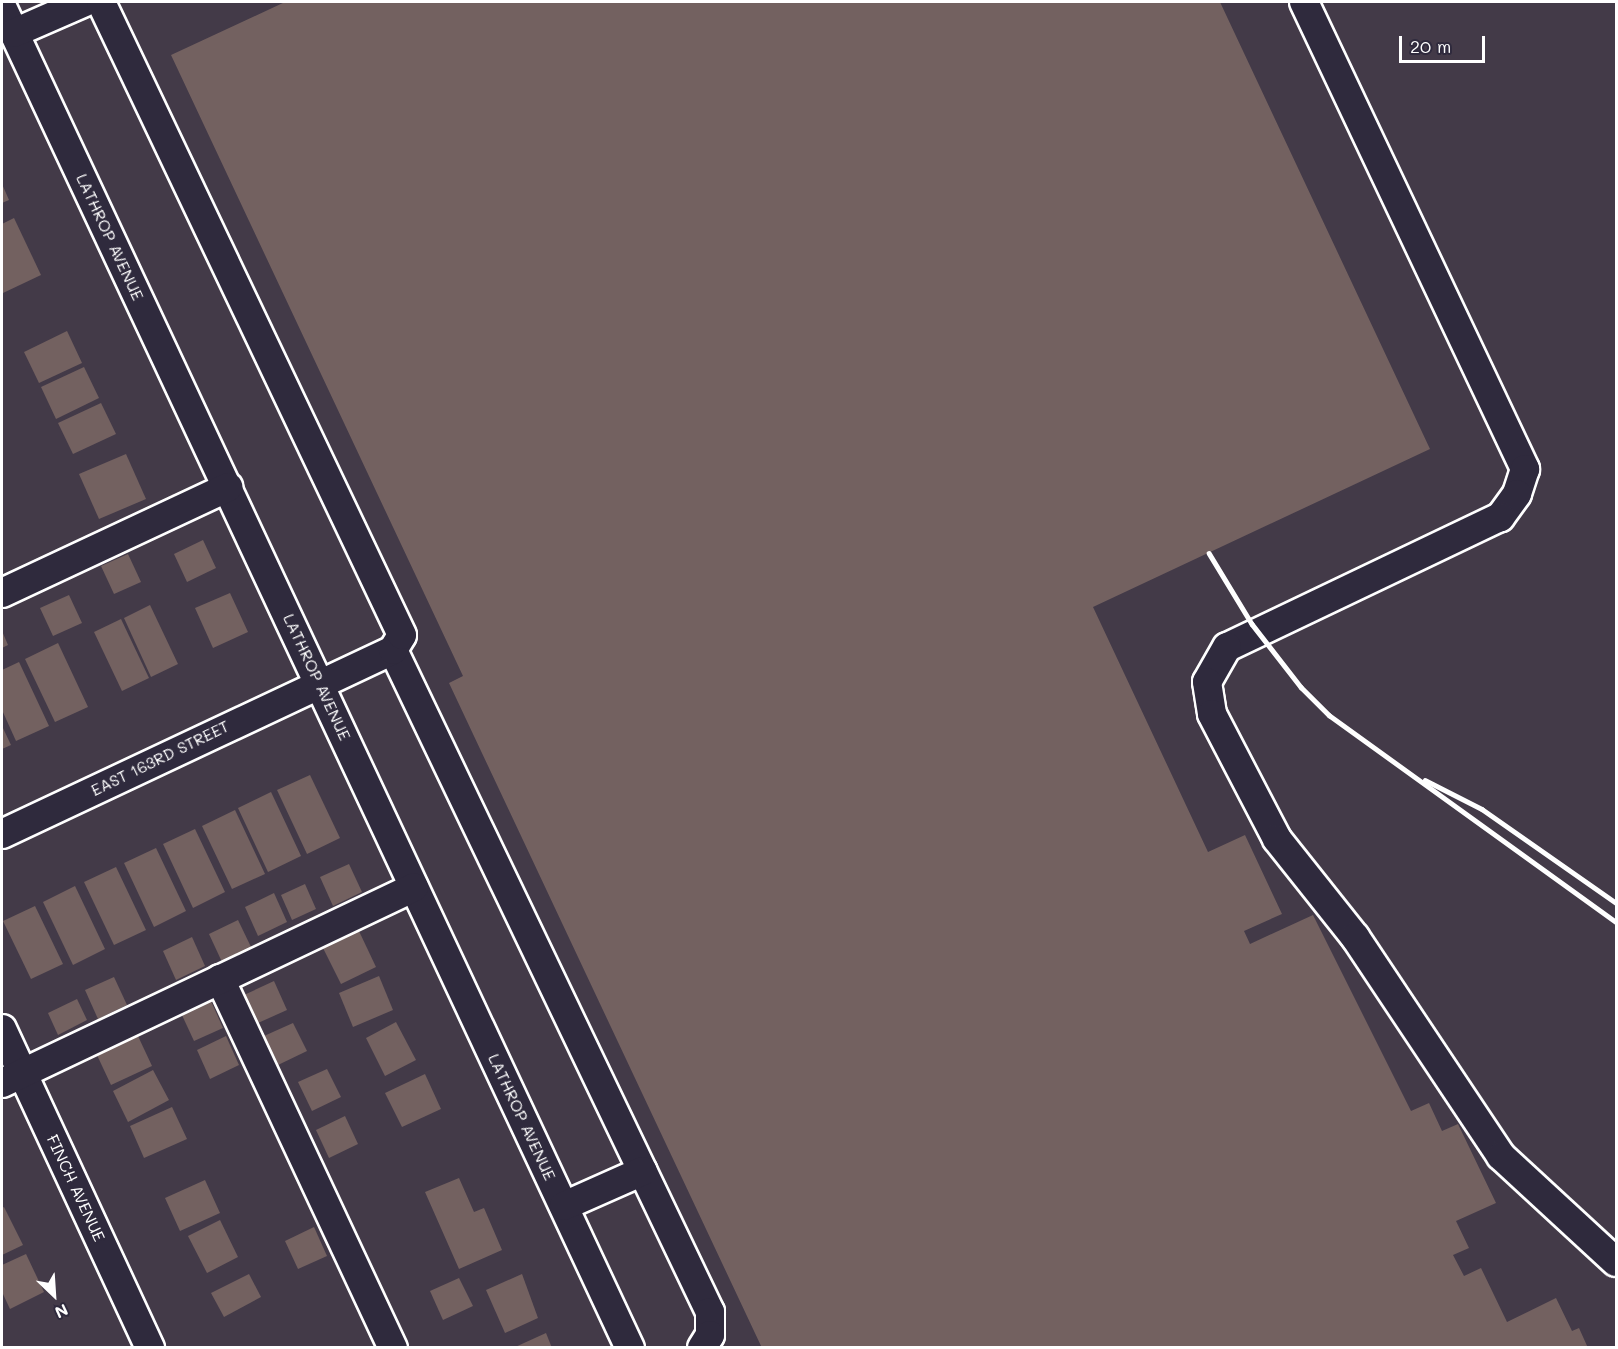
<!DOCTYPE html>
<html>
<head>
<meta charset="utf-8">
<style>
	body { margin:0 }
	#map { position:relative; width:1618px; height:1349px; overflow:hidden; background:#433a48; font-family:Mali,sans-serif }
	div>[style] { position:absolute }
	.building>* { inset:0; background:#736160 }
	.roads { filter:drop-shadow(2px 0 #fff) drop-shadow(-2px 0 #fff) drop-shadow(0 2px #fff) drop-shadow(0 -2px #fff) }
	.minor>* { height:28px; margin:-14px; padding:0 14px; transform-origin:14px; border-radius:14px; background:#2f2a3d }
	.rail>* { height:4.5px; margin:-2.25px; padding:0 2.25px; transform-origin:2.25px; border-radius:2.25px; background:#fff }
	span { translate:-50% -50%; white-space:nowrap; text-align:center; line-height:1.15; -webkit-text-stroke:4.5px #2f2a3d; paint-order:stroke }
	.street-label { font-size:16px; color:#fff }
	.frame { position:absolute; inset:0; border:3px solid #fff; pointer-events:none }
	.north { position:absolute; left:24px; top:1265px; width:60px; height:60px; -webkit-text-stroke:4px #2f2a3d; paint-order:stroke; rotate:155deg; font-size:16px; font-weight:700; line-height:24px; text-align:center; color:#fff }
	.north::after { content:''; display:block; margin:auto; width:21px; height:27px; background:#fff; clip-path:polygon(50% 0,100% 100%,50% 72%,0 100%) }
	.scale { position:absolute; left:1399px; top:36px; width:86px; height:27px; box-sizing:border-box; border:3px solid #fff; border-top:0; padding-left:8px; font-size:18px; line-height:21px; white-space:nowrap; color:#fff; -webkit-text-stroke:4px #2f2a3d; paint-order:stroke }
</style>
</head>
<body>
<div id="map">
	<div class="building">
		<div style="clip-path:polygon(285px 2px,1220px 2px,1430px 449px,1093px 607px,1208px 852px,1245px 835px,1282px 914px,1244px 931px,1250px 944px,1313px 915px,1411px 1111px,1429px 1103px,1442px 1131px,1458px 1124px,1496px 1203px,1456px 1221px,1469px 1248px,1453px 1255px,1464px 1276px,1481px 1268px,1507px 1322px,1556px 1298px,1572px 1331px,1579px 1328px,1588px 1348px,762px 1348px,449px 683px,463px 676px,171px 55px)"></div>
		<div style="clip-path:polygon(2px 184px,9px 200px,2px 203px)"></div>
		<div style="clip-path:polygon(14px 218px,41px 275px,3px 293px,2px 224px)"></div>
		<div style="clip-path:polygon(67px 331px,82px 363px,39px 383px,24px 352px)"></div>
		<div style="clip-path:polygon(84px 367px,99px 398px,56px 419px,41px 387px)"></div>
		<div style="clip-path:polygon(101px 403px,116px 434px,73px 454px,58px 423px)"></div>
		<div style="clip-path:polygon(126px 454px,146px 499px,99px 519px,79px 474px)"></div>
		<div style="clip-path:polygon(203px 540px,216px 568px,187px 582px,174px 554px)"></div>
		<div style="clip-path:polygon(128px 554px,141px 582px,114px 594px,101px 566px)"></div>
		<div style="clip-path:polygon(230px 593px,248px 632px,213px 648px,195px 608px)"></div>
		<div style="clip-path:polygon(69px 595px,82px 623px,53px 636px,40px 608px)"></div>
		<div style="clip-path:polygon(150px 605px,178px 664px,151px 677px,124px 618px)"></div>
		<div style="clip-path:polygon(121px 619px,149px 678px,122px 691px,94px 632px)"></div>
		<div style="clip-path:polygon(2px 631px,8px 645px,2px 648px)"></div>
		<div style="clip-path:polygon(58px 643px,88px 707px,55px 722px,25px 659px)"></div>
		<div style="clip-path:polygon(19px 662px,49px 726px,16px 741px,2px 710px,2px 670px)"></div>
		<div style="clip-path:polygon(2px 726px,11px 745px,2px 749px)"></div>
		<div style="clip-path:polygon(310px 775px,340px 838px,307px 854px,277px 790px)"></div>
		<div style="clip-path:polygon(271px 792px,301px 856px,268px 872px,238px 808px)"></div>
		<div style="clip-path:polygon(235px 810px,265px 874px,232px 889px,202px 826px)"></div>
		<div style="clip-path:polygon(195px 829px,225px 892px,193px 908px,163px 844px)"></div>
		<div style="clip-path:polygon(156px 848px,186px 911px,154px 927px,124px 863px)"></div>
		<div style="clip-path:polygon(349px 864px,362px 892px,333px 906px,320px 877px)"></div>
		<div style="clip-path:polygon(116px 867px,146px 930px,114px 945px,84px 882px)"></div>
		<div style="clip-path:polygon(305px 884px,316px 909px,292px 920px,281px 895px)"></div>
		<div style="clip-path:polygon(75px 886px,105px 949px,73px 965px,43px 902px)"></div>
		<div style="clip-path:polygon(274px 893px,287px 922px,258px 936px,245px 907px)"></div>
		<div style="clip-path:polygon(35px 906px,63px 964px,31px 979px,3px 921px)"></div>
		<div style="clip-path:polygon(238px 920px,252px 949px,222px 962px,209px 934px)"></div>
		<div style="clip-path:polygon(358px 929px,376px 967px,341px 984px,322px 946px)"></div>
		<div style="clip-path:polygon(192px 937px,205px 966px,176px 980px,163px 951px)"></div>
		<div style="clip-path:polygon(379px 976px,393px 1010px,353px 1027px,339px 993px)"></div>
		<div style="clip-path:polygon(114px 977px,127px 1005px,98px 1019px,85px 990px)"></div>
		<div style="clip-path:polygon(274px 981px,287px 1010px,258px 1023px,244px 995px)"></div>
		<div style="clip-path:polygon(77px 999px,87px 1020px,58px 1035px,48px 1013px)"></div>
		<div style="clip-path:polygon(210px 999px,223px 1028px,194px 1041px,181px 1013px)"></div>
		<div style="clip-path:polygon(396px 1022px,416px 1060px,385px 1076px,366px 1038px)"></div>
		<div style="clip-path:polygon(293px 1023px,307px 1051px,278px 1065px,264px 1036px)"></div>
		<div style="clip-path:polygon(137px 1034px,152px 1066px,111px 1085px,96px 1053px)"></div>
		<div style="clip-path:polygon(226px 1036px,239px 1065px,210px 1079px,197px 1050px)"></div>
		<div style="clip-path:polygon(327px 1069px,341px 1097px,312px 1111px,298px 1082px)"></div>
		<div style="clip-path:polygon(153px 1070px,169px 1100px,128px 1122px,113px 1091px)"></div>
		<div style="clip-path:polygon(425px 1074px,441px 1109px,402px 1127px,385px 1093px)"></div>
		<div style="clip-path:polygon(172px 1107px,187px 1139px,144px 1158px,130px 1126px)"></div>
		<div style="clip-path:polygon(345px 1116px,358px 1144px,329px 1158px,316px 1130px)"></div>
		<div style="clip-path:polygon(459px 1178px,474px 1212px,484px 1208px,502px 1250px,459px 1269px,425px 1192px)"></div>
		<div style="clip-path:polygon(205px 1180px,220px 1213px,180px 1231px,165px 1198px)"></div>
		<div style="clip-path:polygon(4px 1207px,23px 1245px,2px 1255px,2px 1208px)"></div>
		<div style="clip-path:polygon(220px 1220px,238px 1257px,207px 1273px,188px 1236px)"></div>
		<div style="clip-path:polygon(314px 1227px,327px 1256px,298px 1269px,285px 1241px)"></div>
		<div style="clip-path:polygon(26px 1254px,44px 1292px,10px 1309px,2px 1292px,2px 1265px)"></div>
		<div style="clip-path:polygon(249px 1274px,261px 1297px,224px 1317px,211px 1293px)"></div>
		<div style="clip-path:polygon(522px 1274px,538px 1318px,505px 1333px,486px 1290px)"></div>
		<div style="clip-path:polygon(459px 1278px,473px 1306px,443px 1320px,430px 1291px)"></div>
		<div style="clip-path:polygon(546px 1333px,552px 1348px,513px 1348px)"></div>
	</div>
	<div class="roads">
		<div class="minor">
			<div style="left:1304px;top:2px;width:517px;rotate:64.67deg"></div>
			<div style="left:1525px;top:469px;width:26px;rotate:108deg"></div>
			<div style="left:1517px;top:494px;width:29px;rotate:126deg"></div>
			<div style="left:1500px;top:517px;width:302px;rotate:154.5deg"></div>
			<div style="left:1227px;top:647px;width:40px;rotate:119.7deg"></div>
			<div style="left:1207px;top:682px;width:32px;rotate:81deg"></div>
			<div style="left:1212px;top:714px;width:141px;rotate:62.5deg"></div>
			<div style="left:1277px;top:839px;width:125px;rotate:51.5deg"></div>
			<div style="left:1355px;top:937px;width:263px;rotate:56.3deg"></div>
			<div style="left:1501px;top:1156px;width:156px;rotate:42.7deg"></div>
			<div style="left:2px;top:7px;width:1481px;rotate:64.91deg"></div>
			<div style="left:14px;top:33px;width:77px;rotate:-23.6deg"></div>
			<div style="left:2px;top:593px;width:250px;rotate:-25.1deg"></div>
			<div style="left:393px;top:650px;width:734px;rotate:64.41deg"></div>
			<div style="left:710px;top:1312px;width:23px;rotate:90deg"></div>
			<div style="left:710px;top:1335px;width:15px;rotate:122deg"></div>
			<div style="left:2px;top:834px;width:432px;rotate:-25.2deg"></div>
			<div style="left:393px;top:650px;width:17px;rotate:-59deg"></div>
			<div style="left:402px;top:635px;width:701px;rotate:-115.43deg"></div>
			<div style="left:220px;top:979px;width:408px;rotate:64.9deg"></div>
			<div style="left:2px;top:1029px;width:352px;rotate:65.1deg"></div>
			<div style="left:2px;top:1083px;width:456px;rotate:-25.4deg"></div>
			<div style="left:564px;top:1206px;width:86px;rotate:-23.9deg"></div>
		</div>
	</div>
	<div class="rail">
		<div style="left:1209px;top:553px;width:83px;rotate:58.8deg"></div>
		<div style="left:1252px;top:624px;width:80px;rotate:52.1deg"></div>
		<div style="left:1301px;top:687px;width:40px;rotate:45deg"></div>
		<div style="left:1329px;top:715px;width:354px;rotate:35.8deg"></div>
		<div style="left:1425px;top:780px;width:64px;rotate:27deg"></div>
		<div style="left:1482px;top:809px;width:164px;rotate:35deg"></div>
	</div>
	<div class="street-label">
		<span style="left:110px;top:237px;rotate:65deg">LATHROP AVENUE</span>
		<span style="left:317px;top:677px;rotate:65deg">LATHROP AVENUE</span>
		<span style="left:160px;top:758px;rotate:-26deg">EAST 163RD STREET</span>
		<span style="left:522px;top:1117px;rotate:65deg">LATHROP AVENUE</span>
		<span style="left:76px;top:1188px;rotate:65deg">FINCH AVENUE</span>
	</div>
	<div class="frame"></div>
	<div class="north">N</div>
	<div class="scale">20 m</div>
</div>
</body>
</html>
